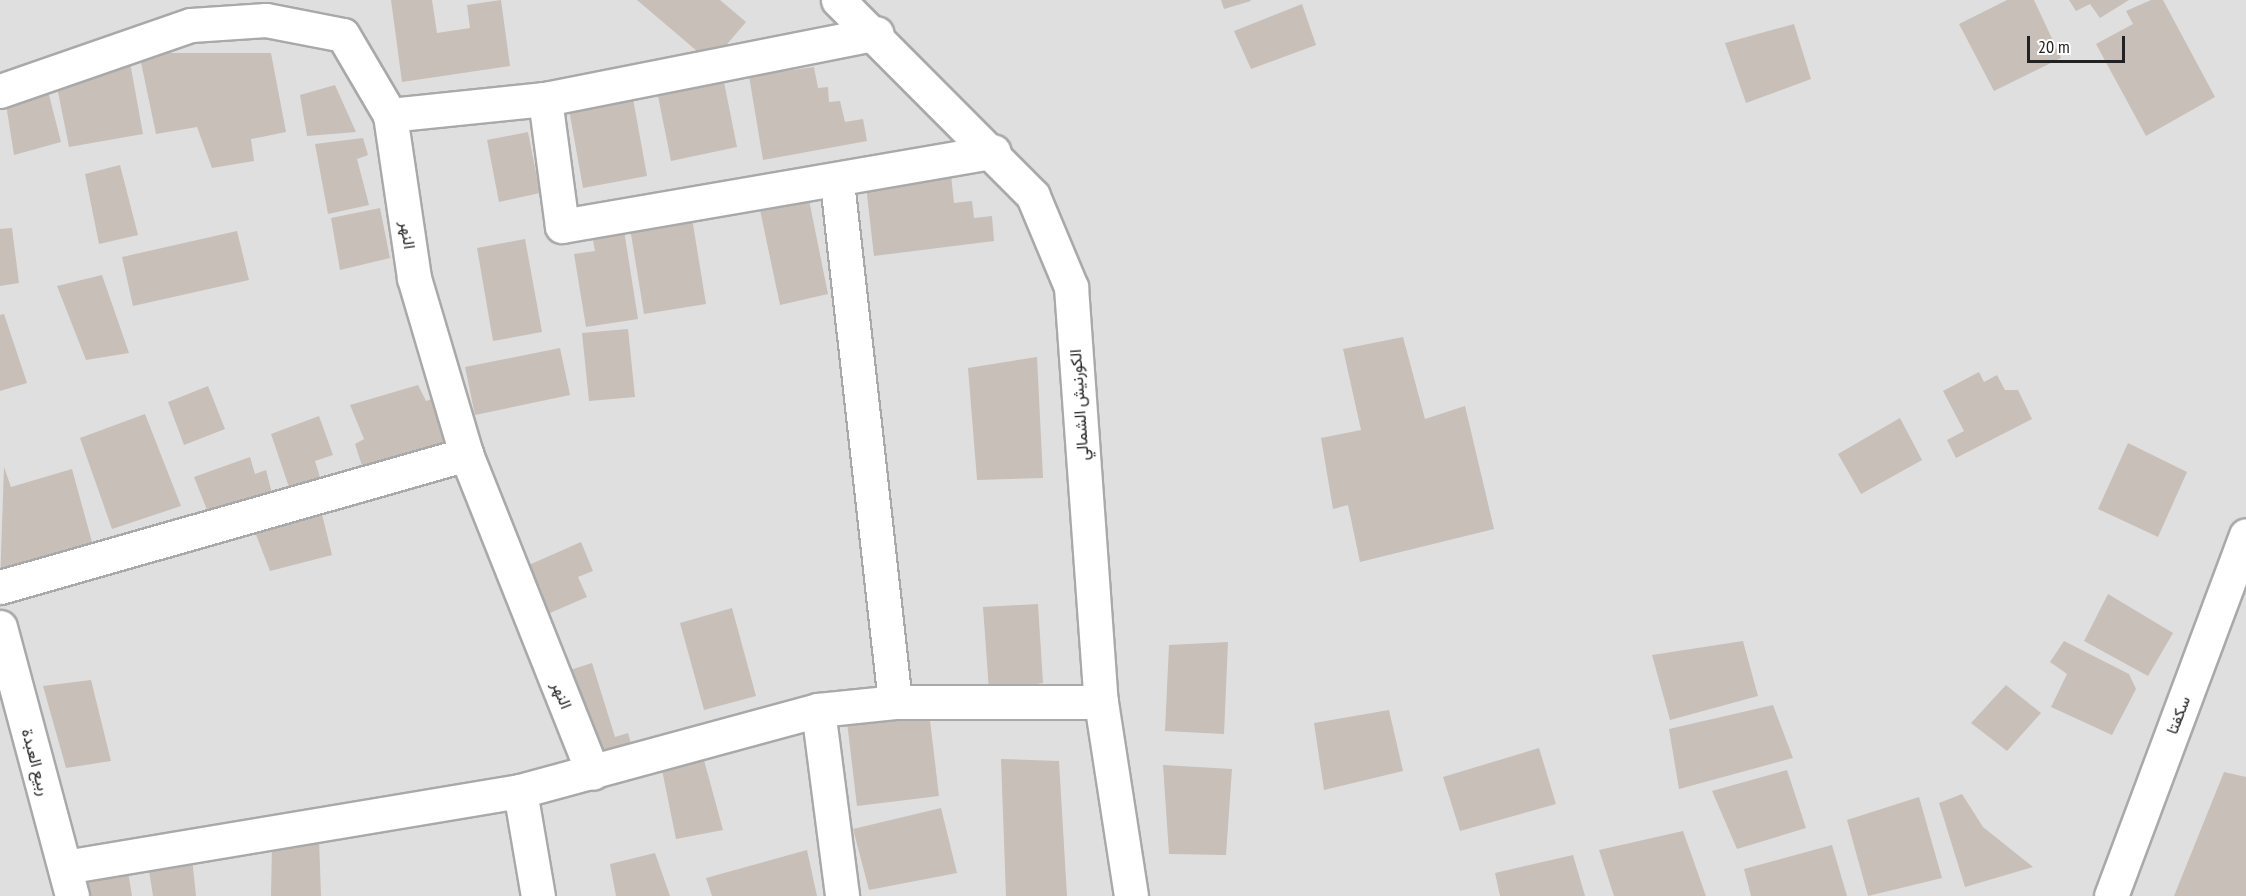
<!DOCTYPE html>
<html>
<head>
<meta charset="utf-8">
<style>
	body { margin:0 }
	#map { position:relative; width:2246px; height:896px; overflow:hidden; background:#f2efe9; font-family:"PT Sans Narrow",Vazirmatn,sans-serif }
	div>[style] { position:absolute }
	.residential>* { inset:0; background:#e0dfdf }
	.building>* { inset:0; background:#c7bfb8 }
	.roads { filter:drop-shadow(2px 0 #a9a9a9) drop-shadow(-2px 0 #a9a9a9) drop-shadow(0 2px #a9a9a9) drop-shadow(0 -2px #a9a9a9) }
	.minor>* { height:33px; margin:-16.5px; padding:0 16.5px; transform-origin:16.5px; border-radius:16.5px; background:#fff }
	.tertiary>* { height:33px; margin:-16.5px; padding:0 16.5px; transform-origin:16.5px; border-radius:16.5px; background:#fff }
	span { translate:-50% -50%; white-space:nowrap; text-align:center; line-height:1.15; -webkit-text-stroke:4.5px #fff; paint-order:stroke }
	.street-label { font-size:16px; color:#222 }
	.scale { position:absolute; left:2027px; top:36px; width:98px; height:27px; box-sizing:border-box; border:3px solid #222; border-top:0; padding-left:8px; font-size:18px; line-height:21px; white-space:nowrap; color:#222; -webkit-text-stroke:4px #fff; paint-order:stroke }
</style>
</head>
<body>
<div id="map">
	<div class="residential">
		<div style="clip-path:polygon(0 0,2246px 0,2246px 896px,0 896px)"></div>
	</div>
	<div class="building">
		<div style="clip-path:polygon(391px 0,432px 0,437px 33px,470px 28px,467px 5px,501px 0,510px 66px,402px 82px)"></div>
		<div style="clip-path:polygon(637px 0,720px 0,746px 22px,711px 63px)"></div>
		<div style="clip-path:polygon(1221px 0,1250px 0,1251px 1px,1224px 9px)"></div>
		<div style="clip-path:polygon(2007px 0,2034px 0,2061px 58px,1994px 91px,1959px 24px)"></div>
		<div style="clip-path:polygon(2069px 0,2129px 0,2100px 18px,2090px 4px,2076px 11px)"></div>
		<div style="clip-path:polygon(2151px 0,2163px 0,2215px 97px,2146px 136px,2096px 44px,2133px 24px,2126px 11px)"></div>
		<div style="clip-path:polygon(1302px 4px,1316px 45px,1251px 69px,1234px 31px)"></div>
		<div style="clip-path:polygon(1794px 24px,1811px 79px,1746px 103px,1725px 43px)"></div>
		<div style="clip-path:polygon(139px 53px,271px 53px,286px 132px,251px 139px,254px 161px,212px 168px,197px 127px,156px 134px)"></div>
		<div style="clip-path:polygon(129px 57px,143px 134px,69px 147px,55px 77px)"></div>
		<div style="clip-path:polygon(814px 67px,818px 88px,828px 87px,829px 102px,840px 101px,845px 122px,863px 119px,867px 141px,763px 160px,749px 76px)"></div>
		<div style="clip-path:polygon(723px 77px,737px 147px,671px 161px,657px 91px)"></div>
		<div style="clip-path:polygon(335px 85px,356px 132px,307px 136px,300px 95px)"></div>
		<div style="clip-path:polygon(48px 91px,61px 142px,14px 155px,5px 98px)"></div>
		<div style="clip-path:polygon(632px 93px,647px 176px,583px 188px,568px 104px)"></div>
		<div style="clip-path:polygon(528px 132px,540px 193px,499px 202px,487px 140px)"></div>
		<div style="clip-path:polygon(363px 138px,368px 155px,357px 159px,369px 205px,328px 214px,315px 144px)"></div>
		<div style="clip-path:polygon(120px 165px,138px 235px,99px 244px,85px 174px)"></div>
		<div style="clip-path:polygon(951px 175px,954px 203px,972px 201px,974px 218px,992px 216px,994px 241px,874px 256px,866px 186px)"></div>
		<div style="clip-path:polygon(809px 200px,828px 294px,780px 305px,760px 210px)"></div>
		<div style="clip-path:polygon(380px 208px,390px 258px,340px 270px,331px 218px)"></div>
		<div style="clip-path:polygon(692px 218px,706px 304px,644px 314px,630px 228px)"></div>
		<div style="clip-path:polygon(623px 224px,638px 319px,586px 327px,574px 254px,595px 251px,591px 229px)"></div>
		<div style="clip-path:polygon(12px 228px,19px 283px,0 286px,0 229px)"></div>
		<div style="clip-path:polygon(237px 231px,249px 280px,133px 306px,122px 257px)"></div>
		<div style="clip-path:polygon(525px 239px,542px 332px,493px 341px,477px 248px)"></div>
		<div style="clip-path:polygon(102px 275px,129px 353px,86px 360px,57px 286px)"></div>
		<div style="clip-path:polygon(4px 314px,27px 383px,0 391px,0 315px)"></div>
		<div style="clip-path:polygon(628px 329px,635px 397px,589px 401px,582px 333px)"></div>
		<div style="clip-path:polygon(1403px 337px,1425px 419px,1465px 406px,1494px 529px,1360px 562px,1348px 505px,1333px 509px,1321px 438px,1361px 430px,1343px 349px)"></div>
		<div style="clip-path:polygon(560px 348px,570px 395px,475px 415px,465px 367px)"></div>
		<div style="clip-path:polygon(1037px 357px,1043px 478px,977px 480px,968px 368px)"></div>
		<div style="clip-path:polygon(1979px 372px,1984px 382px,1997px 375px,2005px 390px,2018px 390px,2032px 419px,1956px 458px,1947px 440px,1964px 431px,1943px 391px)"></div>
		<div style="clip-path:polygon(418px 385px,426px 401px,438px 397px,459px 452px,364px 472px,355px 444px,364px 439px,350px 405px)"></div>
		<div style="clip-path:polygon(208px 386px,225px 429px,184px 445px,168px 402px)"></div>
		<div style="clip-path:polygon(145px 414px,181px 506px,112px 529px,80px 438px)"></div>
		<div style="clip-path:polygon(319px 416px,333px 455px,315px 461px,323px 487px,292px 496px,271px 434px)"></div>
		<div style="clip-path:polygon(1900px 418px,1922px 460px,1861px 494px,1838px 454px)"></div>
		<div style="clip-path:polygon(2128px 443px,2187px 472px,2158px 537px,2098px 509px)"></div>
		<div style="clip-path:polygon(250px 457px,255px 474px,266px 470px,274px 501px,211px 520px,194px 477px)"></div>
		<div style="clip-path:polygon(4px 467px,11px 487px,72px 469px,95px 553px,0 584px)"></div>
		<div style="clip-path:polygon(321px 510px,332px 555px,270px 571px,253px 527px)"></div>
		<div style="clip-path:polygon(581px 542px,593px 571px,578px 577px,587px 597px,543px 616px,522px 568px)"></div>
		<div style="clip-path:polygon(2108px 594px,2173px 633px,2148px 676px,2084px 641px)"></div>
		<div style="clip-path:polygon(1038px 604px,1043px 683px,989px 691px,983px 607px)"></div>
		<div style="clip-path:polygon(732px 608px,756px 696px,704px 710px,680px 623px)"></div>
		<div style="clip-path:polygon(1743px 641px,1758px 696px,1670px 720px,1652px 655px)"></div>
		<div style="clip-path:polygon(2064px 641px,2129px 674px,2136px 689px,2112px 735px,2051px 707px,2067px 674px,2050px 662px)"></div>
		<div style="clip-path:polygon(1228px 642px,1224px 734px,1165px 731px,1169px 645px)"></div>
		<div style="clip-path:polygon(592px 663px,615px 737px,628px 733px,634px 754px,594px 767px,564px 672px)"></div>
		<div style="clip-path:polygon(91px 680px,111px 761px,66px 768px,43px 686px)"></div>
		<div style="clip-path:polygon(2006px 685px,2041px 713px,2007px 751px,1971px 723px)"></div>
		<div style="clip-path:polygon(1773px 705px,1793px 758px,1679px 789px,1669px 729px)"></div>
		<div style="clip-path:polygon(1389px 710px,1403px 771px,1324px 790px,1314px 723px)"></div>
		<div style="clip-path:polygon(929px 712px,939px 796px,857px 806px,847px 722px)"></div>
		<div style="clip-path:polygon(1539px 748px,1556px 804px,1460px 831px,1443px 777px)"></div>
		<div style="clip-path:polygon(701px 749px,723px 830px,676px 839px,660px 760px)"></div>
		<div style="clip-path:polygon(1001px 759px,1059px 761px,1067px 896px,1006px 896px)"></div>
		<div style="clip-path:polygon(1163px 765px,1232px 769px,1226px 855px,1169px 854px)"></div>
		<div style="clip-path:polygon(1787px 770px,1806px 828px,1737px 849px,1712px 791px)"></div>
		<div style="clip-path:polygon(2224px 772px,2246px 777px,2246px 896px,2174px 896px)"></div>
		<div style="clip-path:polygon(1962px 794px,1983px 827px,2033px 867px,1965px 887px,1939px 803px)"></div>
		<div style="clip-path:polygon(1919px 797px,1942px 878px,1868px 896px,1847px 820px)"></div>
		<div style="clip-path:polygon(941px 808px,957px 873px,869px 890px,853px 829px)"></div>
		<div style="clip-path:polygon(1683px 831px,1706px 896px,1614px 896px,1599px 850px)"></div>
		<div style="clip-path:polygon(319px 838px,321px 896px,271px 896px,272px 843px)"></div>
		<div style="clip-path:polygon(1832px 845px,1847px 896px,1751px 896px,1744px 869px)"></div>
		<div style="clip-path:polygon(807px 850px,817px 896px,712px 896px,706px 878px)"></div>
		<div style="clip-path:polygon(655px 853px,670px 896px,616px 896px,610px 864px)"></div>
		<div style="clip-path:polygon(1573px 855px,1585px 896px,1500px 896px,1495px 873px)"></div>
		<div style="clip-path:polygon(192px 858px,196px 896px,153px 896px,148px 864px)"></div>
		<div style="clip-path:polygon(128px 871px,132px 896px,86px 896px,85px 881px)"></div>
	</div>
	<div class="roads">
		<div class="minor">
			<div style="left:0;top:91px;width:202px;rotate:-19.1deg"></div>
			<div style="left:191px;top:25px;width:75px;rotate:-3.8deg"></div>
			<div style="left:266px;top:20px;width:78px;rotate:11deg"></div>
			<div style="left:343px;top:35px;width:93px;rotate:59.6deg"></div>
			<div style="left:390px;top:115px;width:165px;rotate:81.6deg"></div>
			<div style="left:414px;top:278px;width:184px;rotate:73.5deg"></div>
			<div style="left:466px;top:454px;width:343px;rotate:68.3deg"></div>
			<div style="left:545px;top:99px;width:128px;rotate:82.4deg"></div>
			<div style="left:562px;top:226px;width:438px;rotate:-9.8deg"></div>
			<div style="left:390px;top:115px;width:156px;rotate:-5.9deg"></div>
			<div style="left:545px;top:99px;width:338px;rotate:-11.2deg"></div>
			<div style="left:837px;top:182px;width:523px;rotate:83.64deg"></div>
			<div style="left:0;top:587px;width:485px;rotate:-15.9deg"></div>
			<div style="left:0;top:627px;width:278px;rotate:75deg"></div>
			<div style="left:818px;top:710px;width:188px;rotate:82.6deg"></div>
			<div style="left:520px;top:791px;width:107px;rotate:80.3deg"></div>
			<div style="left:65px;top:867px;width:461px;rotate:-9.5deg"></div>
			<div style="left:520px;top:791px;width:309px;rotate:-15.2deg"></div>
			<div style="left:818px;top:710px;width:77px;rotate:-5.9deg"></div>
			<div style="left:895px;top:702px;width:206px"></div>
		</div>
		<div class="tertiary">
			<div style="left:838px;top:0;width:276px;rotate:45.1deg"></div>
			<div style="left:1033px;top:196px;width:99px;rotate:67.3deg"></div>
			<div style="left:1071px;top:287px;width:416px;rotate:85.9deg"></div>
			<div style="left:1101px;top:702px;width:196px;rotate:81.2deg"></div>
			<div style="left:2111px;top:896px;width:385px;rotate:-69.5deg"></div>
		</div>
	</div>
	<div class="street-label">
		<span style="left:408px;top:235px;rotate:82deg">النهر</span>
		<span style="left:1079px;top:405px;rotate:-94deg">الكورنيش الشمالي</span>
		<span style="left:562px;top:695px;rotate:68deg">النهر</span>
		<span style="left:2178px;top:715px;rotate:-69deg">سكفتا</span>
		<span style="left:36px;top:762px;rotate:75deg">ربيع العبدة</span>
	</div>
	<div class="scale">20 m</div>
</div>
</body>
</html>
